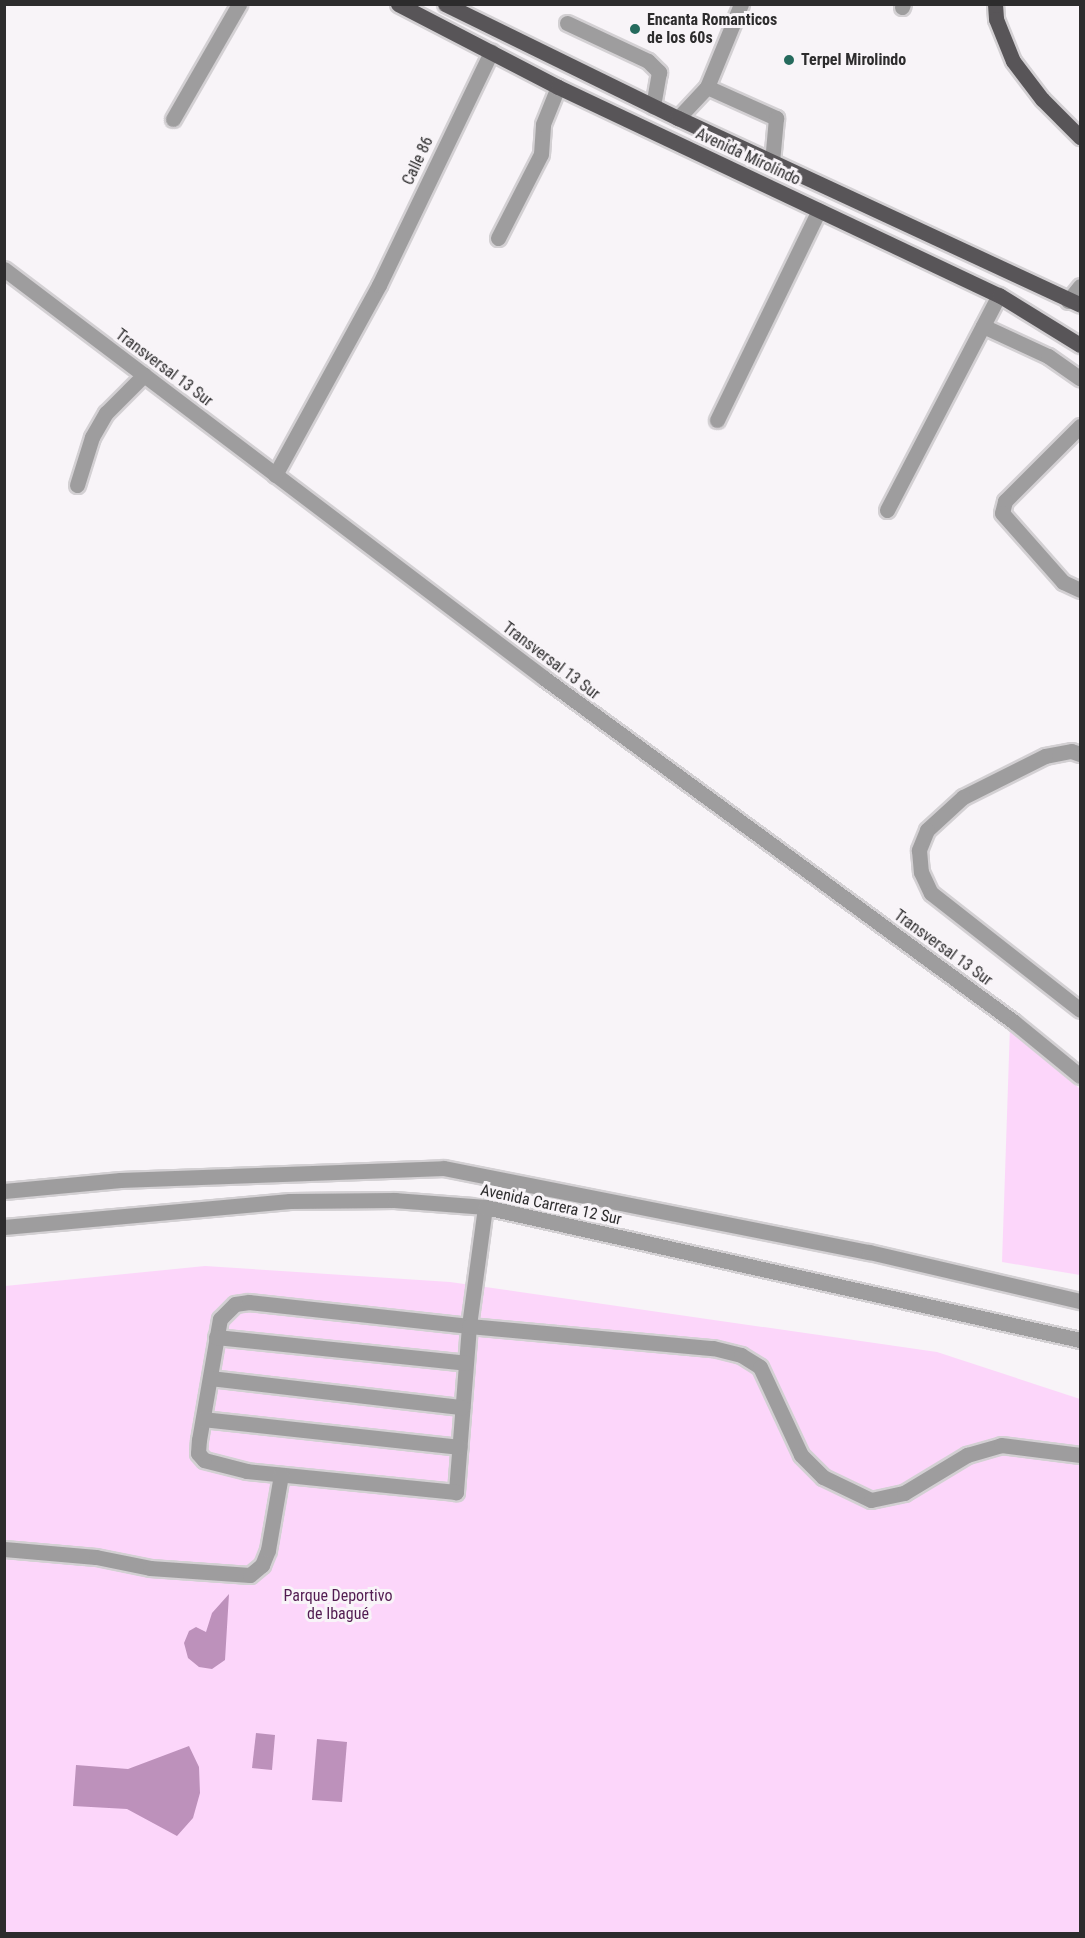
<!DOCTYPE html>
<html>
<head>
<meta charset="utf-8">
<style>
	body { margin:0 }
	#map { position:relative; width:1085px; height:1938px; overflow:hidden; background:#f8f4f8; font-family:"Roboto Condensed",sans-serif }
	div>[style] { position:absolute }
	.green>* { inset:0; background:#fcd6fa }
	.water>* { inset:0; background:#bd91bb }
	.roads { filter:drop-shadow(2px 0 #d3d0d3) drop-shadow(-2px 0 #d3d0d3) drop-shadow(0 2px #d3d0d3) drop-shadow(0 -2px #d3d0d3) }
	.minor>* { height:15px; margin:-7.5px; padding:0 7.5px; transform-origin:7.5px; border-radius:7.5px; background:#9e9d9e }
	.major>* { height:15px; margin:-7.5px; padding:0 7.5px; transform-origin:7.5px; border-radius:7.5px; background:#585558 }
	.dots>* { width:16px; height:16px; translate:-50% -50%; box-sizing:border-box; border:3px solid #f8f4f8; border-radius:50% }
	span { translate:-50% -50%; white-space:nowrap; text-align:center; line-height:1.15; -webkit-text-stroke:6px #f8f4f8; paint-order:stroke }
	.poi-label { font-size:16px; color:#2d2c2d; font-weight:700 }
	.left { translate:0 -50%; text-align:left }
	.street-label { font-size:16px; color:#2d2c2d }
	.park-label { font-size:16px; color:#521c51 }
	.frame { position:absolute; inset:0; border:6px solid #2d2c2d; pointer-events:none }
</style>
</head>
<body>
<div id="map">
	<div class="green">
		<div style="clip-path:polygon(1010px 1026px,1080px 1089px,1080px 1275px,1002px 1262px)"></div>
		<div style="clip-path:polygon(205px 1266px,450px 1282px,937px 1352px,1080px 1399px,1080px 1933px,5px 1934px,5px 1286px)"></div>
	</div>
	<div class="water">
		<div style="clip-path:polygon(229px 1594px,225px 1660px,212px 1669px,199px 1667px,188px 1658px,184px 1643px,189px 1631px,196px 1627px,206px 1632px,212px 1613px)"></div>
		<div style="clip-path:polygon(256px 1733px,275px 1735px,272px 1770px,252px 1768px)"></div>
		<div style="clip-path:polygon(317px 1739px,347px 1742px,342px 1802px,312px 1800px)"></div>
		<div style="clip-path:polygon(189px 1746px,199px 1767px,200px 1793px,193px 1818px,177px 1836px,127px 1809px,73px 1806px,76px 1765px,128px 1769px)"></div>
	</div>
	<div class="roads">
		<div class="minor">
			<div style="left:902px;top:7px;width:3px;rotate:-72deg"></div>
			<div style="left:567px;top:23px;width:89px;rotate:25.1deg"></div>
			<div style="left:648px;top:61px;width:16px;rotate:45deg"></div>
			<div style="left:659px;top:72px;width:35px;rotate:100deg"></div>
			<div style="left:707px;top:87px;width:76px;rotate:24.2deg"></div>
			<div style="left:776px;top:118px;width:44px;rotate:95.2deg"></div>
			<div style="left:678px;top:118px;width:42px;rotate:-46.9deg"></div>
			<div style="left:707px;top:87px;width:90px;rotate:-67.7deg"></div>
			<div style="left:173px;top:119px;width:133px;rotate:-60.1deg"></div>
			<div style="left:498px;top:238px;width:94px;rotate:-62.9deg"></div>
			<div style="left:541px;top:154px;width:30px;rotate:-86deg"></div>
			<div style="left:543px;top:124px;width:40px;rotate:-68deg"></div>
			<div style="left:4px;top:269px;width:677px;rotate:37.14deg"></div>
			<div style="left:544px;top:678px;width:582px;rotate:36.2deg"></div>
			<div style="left:1014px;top:1022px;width:85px;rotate:39.3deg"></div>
			<div style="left:1068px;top:301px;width:19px;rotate:-51deg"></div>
			<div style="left:983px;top:326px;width:72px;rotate:24.8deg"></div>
			<div style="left:1048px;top:356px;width:39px;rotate:35deg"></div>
			<div style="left:717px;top:420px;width:233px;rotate:-64.1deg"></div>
			<div style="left:1080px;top:426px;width:106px;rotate:135deg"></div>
			<div style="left:1005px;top:501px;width:12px;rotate:104deg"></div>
			<div style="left:1002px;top:513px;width:92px;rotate:48.5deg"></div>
			<div style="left:1063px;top:582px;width:19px;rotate:25deg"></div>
			<div style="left:275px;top:475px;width:217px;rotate:-61.3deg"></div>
			<div style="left:379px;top:285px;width:259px;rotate:-64.3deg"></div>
			<div style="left:77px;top:485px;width:50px;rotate:-72.6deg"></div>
			<div style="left:92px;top:437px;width:28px;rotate:-60deg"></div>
			<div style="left:106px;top:413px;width:54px;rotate:-45deg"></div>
			<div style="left:887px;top:510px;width:242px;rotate:-62.5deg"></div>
			<div style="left:1080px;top:754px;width:9px;rotate:-162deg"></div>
			<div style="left:1071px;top:751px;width:26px;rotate:169deg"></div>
			<div style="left:1045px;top:756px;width:92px;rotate:153.4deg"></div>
			<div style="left:963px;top:797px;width:49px;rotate:137.5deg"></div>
			<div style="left:927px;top:830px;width:22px;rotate:112deg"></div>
			<div style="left:919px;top:850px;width:22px;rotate:85deg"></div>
			<div style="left:921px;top:872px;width:23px;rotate:65deg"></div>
			<div style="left:931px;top:893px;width:189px;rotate:38.1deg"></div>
			<div style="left:4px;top:1191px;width:117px;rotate:-5.4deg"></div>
			<div style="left:120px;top:1180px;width:324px;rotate:-2.1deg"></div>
			<div style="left:444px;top:1168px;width:433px;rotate:11.2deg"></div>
			<div style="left:869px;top:1252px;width:217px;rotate:13.1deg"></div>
			<div style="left:485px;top:1207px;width:120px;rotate:97.7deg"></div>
			<div style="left:469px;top:1326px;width:167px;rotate:94.5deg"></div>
			<div style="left:456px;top:1492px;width:210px;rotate:-174.3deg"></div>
			<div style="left:247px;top:1471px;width:44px;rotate:-165.7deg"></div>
			<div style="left:204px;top:1460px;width:9px;rotate:-131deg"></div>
			<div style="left:198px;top:1453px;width:13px;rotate:-86deg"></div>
			<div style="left:199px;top:1440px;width:123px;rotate:-80.2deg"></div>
			<div style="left:220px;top:1319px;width:21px;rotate:-45deg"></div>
			<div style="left:235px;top:1304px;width:14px;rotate:-8deg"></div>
			<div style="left:249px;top:1302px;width:221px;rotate:6.2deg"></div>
			<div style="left:469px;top:1326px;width:245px;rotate:5.2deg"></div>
			<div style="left:713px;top:1348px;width:29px;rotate:14deg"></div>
			<div style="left:741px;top:1355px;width:22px;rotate:32deg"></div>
			<div style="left:760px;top:1367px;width:97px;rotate:65deg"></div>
			<div style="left:801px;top:1455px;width:31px;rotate:45deg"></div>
			<div style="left:823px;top:1477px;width:53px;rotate:25.6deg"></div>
			<div style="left:871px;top:1500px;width:34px;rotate:-12deg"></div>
			<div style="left:904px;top:1493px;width:74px;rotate:-31.1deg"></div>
			<div style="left:967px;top:1455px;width:35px;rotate:-16deg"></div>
			<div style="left:1001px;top:1445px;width:80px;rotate:7.2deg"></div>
			<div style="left:4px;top:1227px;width:287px;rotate:-5.2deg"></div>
			<div style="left:290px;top:1201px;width:105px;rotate:-0.5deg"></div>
			<div style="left:395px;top:1200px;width:90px;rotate:4.4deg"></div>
			<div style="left:485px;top:1207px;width:610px;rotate:12.6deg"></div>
			<div style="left:216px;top:1337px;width:251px;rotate:5.9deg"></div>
			<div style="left:210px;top:1378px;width:254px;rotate:6.6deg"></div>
			<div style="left:203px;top:1419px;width:258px;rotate:6.2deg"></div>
			<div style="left:4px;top:1549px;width:92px;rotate:5deg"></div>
			<div style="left:96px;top:1557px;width:55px;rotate:11.5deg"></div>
			<div style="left:150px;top:1568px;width:100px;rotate:4deg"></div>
			<div style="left:250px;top:1575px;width:16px;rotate:-40deg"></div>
			<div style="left:262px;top:1565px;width:16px;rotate:-68deg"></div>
			<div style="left:268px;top:1550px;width:76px;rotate:-80.2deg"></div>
		</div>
		<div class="major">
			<div style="left:398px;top:4px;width:180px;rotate:27.4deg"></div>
			<div style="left:558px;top:87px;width:488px;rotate:25.3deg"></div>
			<div style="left:999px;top:295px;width:95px;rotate:31.7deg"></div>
			<div style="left:445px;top:4px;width:259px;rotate:26.1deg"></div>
			<div style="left:678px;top:118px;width:443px;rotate:24.9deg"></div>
			<div style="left:995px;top:4px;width:15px;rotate:86deg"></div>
			<div style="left:996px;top:19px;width:45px;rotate:68deg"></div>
			<div style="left:1013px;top:61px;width:48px;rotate:52.7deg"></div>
			<div style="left:1042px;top:99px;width:54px;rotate:45deg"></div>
		</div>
	</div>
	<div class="dots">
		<div style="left:635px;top:29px;background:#256a5d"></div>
		<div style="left:789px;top:60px;background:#256a5d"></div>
	</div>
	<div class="poi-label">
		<span class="left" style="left:647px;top:29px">Encanta Romanticos<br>de los 60s</span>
		<span class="left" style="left:801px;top:60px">Terpel Mirolindo</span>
	</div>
	<div class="street-label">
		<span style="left:748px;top:157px;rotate:25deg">Avenida Mirolindo</span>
		<span style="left:418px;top:161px;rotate:-65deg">Calle 86</span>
		<span style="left:164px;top:368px;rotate:37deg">Transversal 13 Sur</span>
		<span style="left:551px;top:661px;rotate:37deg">Transversal 13 Sur</span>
		<span style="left:943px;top:948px;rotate:36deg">Transversal 13 Sur</span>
		<span style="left:551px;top:1205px;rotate:12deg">Avenida Carrera 12 Sur</span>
	</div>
	<div class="park-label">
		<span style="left:338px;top:1605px">Parque Deportivo<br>de Ibagué</span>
	</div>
	<div class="frame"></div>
</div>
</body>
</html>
